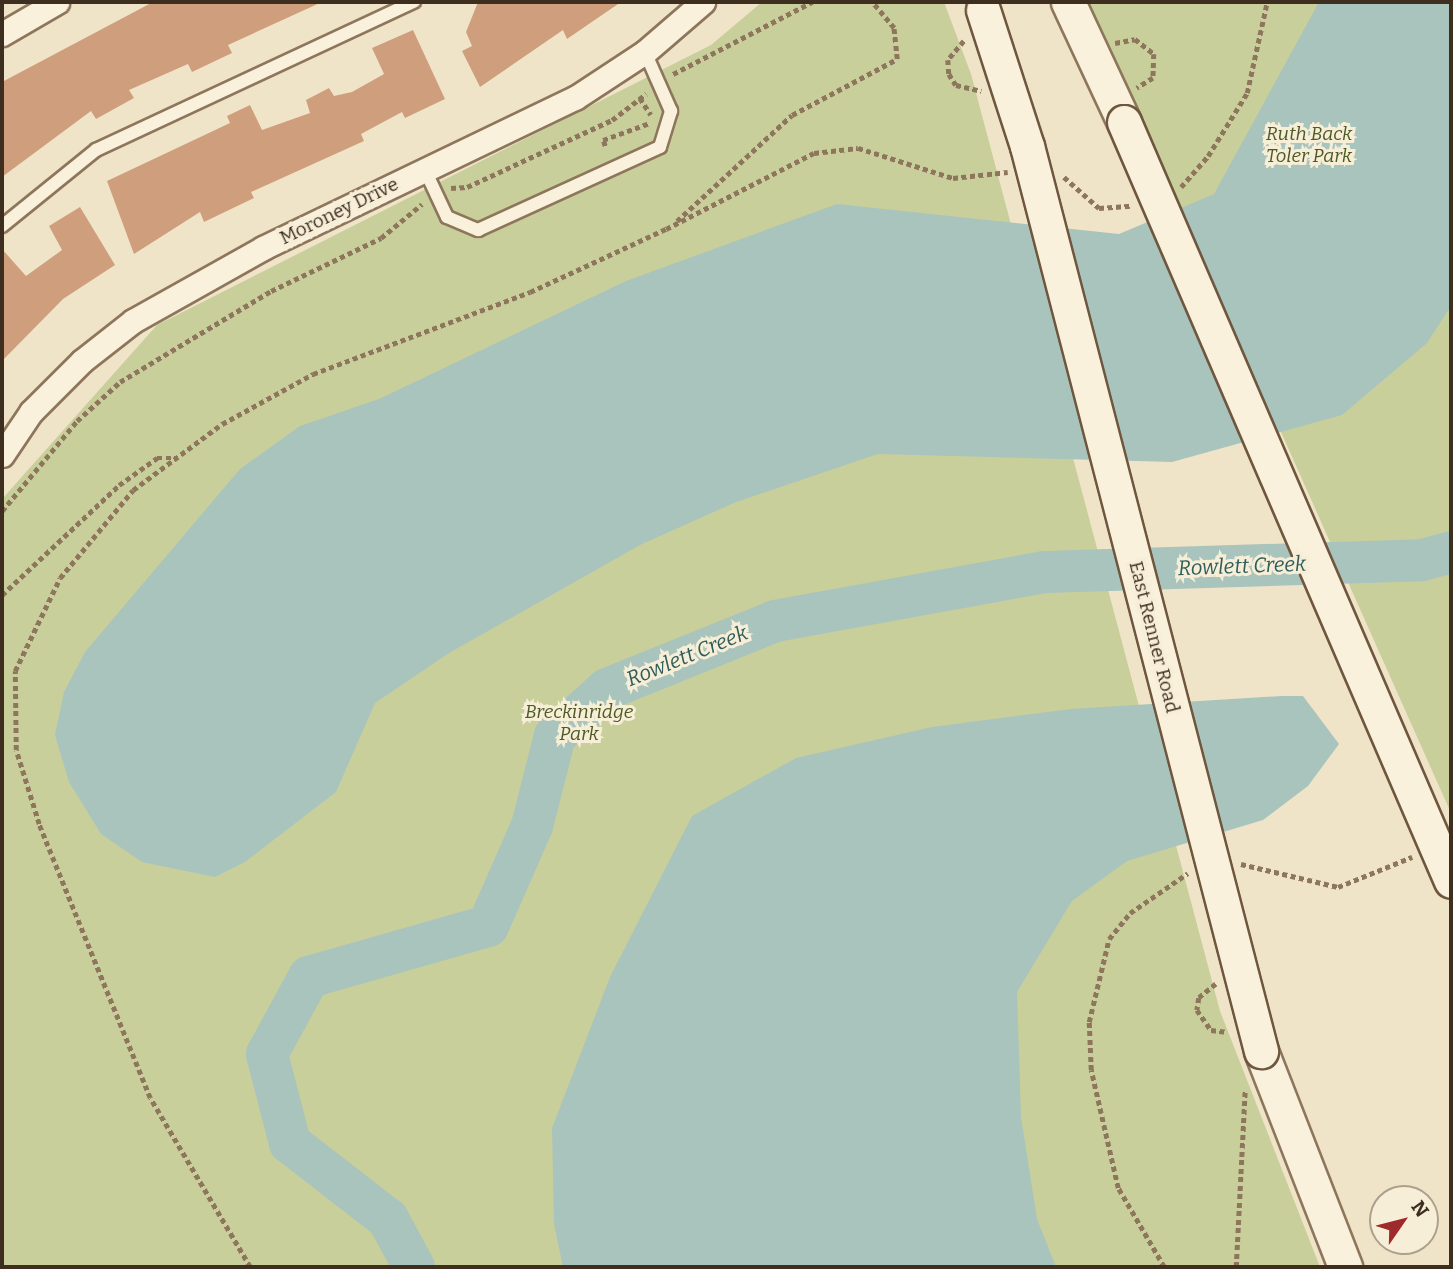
<!DOCTYPE html>
<html>
<head>
<meta charset="utf-8">
<style>
	body { margin:0 }
	#map { position:relative; width:1453px; height:1269px; overflow:hidden; background:#f0e4c8; font-family:Bitter,serif }
	div>[style] { position:absolute }
	.green>* { inset:0; background:#c9cf9b }
	.water>* { inset:0; background:#a9c4bc }
	.river>* { height:42px; margin:-21px; padding:0 21px; transform-origin:21px; border-radius:21px; background:#a9c4bc }
	.building>* { inset:0; background:#cf9f7d }
	.path>* { height:4.5px; margin-top:-2.25px; transform-origin:0; background:repeating-linear-gradient(90deg,#8d765c 0 5px,transparent 0 8.5px) }
	.roads { filter:drop-shadow(2px 0 #8d765c) drop-shadow(-2px 0 #8d765c) drop-shadow(0 2px #8d765c) drop-shadow(0 -2px #8d765c) }
	.service>* { height:12px; margin:-6px; padding:0 6px; transform-origin:6px; border-radius:6px; background:#faf1dc }
	.minor>* { height:23px; margin:-11.5px; padding:0 11.5px; transform-origin:11.5px; border-radius:11.5px; background:#faf1dc }
	.secondary>* { height:33px; margin:-16.5px; padding:0 16.5px; transform-origin:16.5px; border-radius:16.5px; background:#faf1dc }
	.bridges { filter:drop-shadow(2px 0 #6f573f) drop-shadow(-2px 0 #6f573f) drop-shadow(0 2px #6f573f) drop-shadow(0 -2px #6f573f) }
	.secondary-bridge>* { height:33px; margin:-16.5px; padding:0 16.5px; transform-origin:16.5px; border-radius:16.5px; background:#faf1dc }
	span { translate:-50% -50%; white-space:nowrap; text-align:center; line-height:1.15; -webkit-text-stroke:6px #f7eed8; paint-order:stroke }
	.park-label { font-size:19px; color:#4d5a26; font-style:italic }
	.street-label { font-size:19px; color:#3d2e20 }
	.water-label { font-size:21px; color:#2f5d5a; font-style:italic }
	.frame { position:absolute; inset:0; border:4px solid #3d2e20; pointer-events:none }
	.north { position:absolute; left:1369px; top:1185px; width:70px; height:70px; box-sizing:border-box; background:#f7eed8; border:2px solid #ada18e; border-radius:50%; rotate:55deg; font-size:19px; font-weight:700; line-height:28px; text-align:center; color:#3d2e20 }
	.north::after { content:''; display:block; margin:auto; width:24px; height:32px; background:#9e2a2b; clip-path:polygon(50% 0,100% 100%,50% 72%,0 100%) }
</style>
</head>
<body>
<div id="map">
	<div class="green">
		<div style="clip-path:polygon(762px 2px,944px 2px,971px 74px,1220px 1011px,1320px 1267px,2px 1267px,2px 499px,157px 325px,711px 45px)"></div>
		<div style="clip-path:polygon(1089px 2px,1451px 2px,1451px 813px)"></div>
	</div>
	<div class="water">
		<div style="clip-path:polygon(1319px 2px,1451px 2px,1451px 306px,1427px 343px,1342px 415px,1172px 462px,878px 454px,736px 502px,640px 545px,449px 653px,375px 703px,336px 792px,245px 862px,215px 877px,142px 862px,101px 834px,69px 782px,55px 735px,64px 692px,85px 652px,240px 469px,300px 426px,379px 399px,626px 281px,837px 204px,1119px 234px,1214px 194px)"></div>
		<div style="clip-path:polygon(1282px 696px,1303px 696px,1339px 744px,1308px 786px,1263px 820px,1127px 861px,1072px 901px,1017px 992px,1021px 1117px,1037px 1219px,1056px 1267px,563px 1267px,554px 1224px,552px 1128px,610px 977px,692px 816px,796px 758px,932px 727px,1071px 709px)"></div>
	</div>
	<div class="river">
		<div style="left:414px;top:1267px;width:55px;rotate:-118.4deg"></div>
		<div style="left:388px;top:1219px;width:124px;rotate:-142.2deg"></div>
		<div style="left:290px;top:1143px;width:92px;rotate:-104.5deg"></div>
		<div style="left:267px;top:1054px;width:88px;rotate:-61.4deg"></div>
		<div style="left:309px;top:977px;width:186px;rotate:-15.9deg"></div>
		<div style="left:488px;top:926px;width:109px;rotate:-66.3deg"></div>
		<div style="left:532px;top:826px;width:93px;rotate:-75.7deg"></div>
		<div style="left:555px;top:736px;width:70px;rotate:-42.1deg"></div>
		<div style="left:607px;top:689px;width:181px;rotate:-22deg"></div>
		<div style="left:775px;top:621px;width:274px;rotate:-10.3deg"></div>
		<div style="left:1045px;top:572px;width:377px;rotate:-1.8deg"></div>
		<div style="left:1422px;top:560px;width:30px;rotate:-15deg"></div>
	</div>
	<div class="building">
		<div style="clip-path:polygon(153px 2px,322px 2px,228px 45px,232px 53px,192px 72px,188px 64px,129px 90px,134px 98px,96px 119px,91px 111px,2px 177px,2px 82px)"></div>
		<div style="clip-path:polygon(478px 2px,621px 2px,567px 39px,563px 30px,480px 87px,462px 51px,472px 46px,466px 32px)"></div>
		<div style="clip-path:polygon(413px 30px,445px 99px,405px 118px,402px 112px,361px 134px,364px 141px,251px 192px,254px 198px,204px 222px,200px 212px,134px 254px,107px 181px,230px 123px,227px 116px,250px 105px,262px 130px,310px 113px,306px 100px,329px 88px,334px 96px,352px 92px,384px 74px,372px 48px)"></div>
		<div style="clip-path:polygon(80px 207px,115px 265px,63px 299px,2px 361px,2px 249px,26px 276px,62px 250px,49px 226px)"></div>
	</div>
	<div class="path">
		<div style="left:964px;top:41px;width:25px;rotate:130deg"></div>
		<div style="left:948px;top:60px;width:14px;rotate:86deg"></div>
		<div style="left:949px;top:74px;width:13px;rotate:58deg"></div>
		<div style="left:956px;top:85px;width:26px;rotate:13deg"></div>
		<div style="left:1115px;top:43px;width:20px;rotate:-11deg"></div>
		<div style="left:1135px;top:39px;width:24px;rotate:38deg"></div>
		<div style="left:1154px;top:54px;width:24px;rotate:92deg"></div>
		<div style="left:1153px;top:78px;width:19px;rotate:148deg"></div>
		<div style="left:673px;top:74px;width:157px;rotate:-27.4deg"></div>
		<div style="left:640px;top:98px;width:20px;rotate:57deg"></div>
		<div style="left:605px;top:146px;width:6px;rotate:-108deg"></div>
		<div style="left:603px;top:140px;width:50px;rotate:-19.9deg"></div>
		<div style="left:1064px;top:177px;width:47px;rotate:41.5deg"></div>
		<div style="left:1099px;top:208px;width:32px;rotate:-4deg"></div>
		<div style="left:1181px;top:187px;width:41px;rotate:-48.9deg"></div>
		<div style="left:1208px;top:156px;width:74px;rotate:-58.2deg"></div>
		<div style="left:1247px;top:93px;width:93px;rotate:-77.6deg"></div>
		<div style="left:451px;top:188px;width:16px;rotate:-4deg"></div>
		<div style="left:467px;top:187px;width:160px;rotate:-24.8deg"></div>
		<div style="left:612px;top:120px;width:43px;rotate:-37.4deg"></div>
		<div style="left:677px;top:221px;width:156px;rotate:-42.7deg"></div>
		<div style="left:792px;top:115px;width:119px;rotate:-28.1deg"></div>
		<div style="left:897px;top:59px;width:31px;rotate:-96deg"></div>
		<div style="left:894px;top:28px;width:34px;rotate:-130deg"></div>
		<div style="left:2px;top:511px;width:117px;rotate:-50.2deg"></div>
		<div style="left:77px;top:421px;width:58px;rotate:-42.2deg"></div>
		<div style="left:120px;top:382px;width:176px;rotate:-31.1deg"></div>
		<div style="left:271px;top:291px;width:122px;rotate:-25.7deg"></div>
		<div style="left:381px;top:238px;width:53px;rotate:-39.7deg"></div>
		<div style="left:2px;top:595px;width:161px;rotate:-43.2deg"></div>
		<div style="left:119px;top:485px;width:47px;rotate:-35.4deg"></div>
		<div style="left:157px;top:458px;width:19px"></div>
		<div style="left:1241px;top:864px;width:100px;rotate:13.3deg"></div>
		<div style="left:1338px;top:887px;width:80px;rotate:-22.1deg"></div>
		<div style="left:1216px;top:984px;width:22px;rotate:141deg"></div>
		<div style="left:1199px;top:998px;width:12px;rotate:99deg"></div>
		<div style="left:1197px;top:1010px;width:24px;rotate:55deg"></div>
		<div style="left:1211px;top:1030px;width:17px;rotate:7deg"></div>
		<div style="left:250px;top:1267px;width:196px;rotate:-120.6deg"></div>
		<div style="left:150px;top:1098px;width:296px;rotate:-112.1deg"></div>
		<div style="left:39px;top:824px;width:77px;rotate:-107.3deg"></div>
		<div style="left:16px;top:750px;width:79px;rotate:-90.7deg"></div>
		<div style="left:15px;top:671px;width:103px;rotate:-64.2deg"></div>
		<div style="left:60px;top:578px;width:114px;rotate:-50.3deg"></div>
		<div style="left:133px;top:490px;width:111px;rotate:-36.6deg"></div>
		<div style="left:222px;top:424px;width:104px;rotate:-28.8deg"></div>
		<div style="left:313px;top:374px;width:232px;rotate:-20.7deg"></div>
		<div style="left:530px;top:292px;width:150px;rotate:-24.9deg"></div>
		<div style="left:666px;top:229px;width:166px;rotate:-27.2deg"></div>
		<div style="left:814px;top:153px;width:44px;rotate:-6.5deg"></div>
		<div style="left:858px;top:148px;width:100px;rotate:17.5deg"></div>
		<div style="left:953px;top:178px;width:55px;rotate:-6.2deg"></div>
		<div style="left:1164px;top:1267px;width:91px;rotate:-120.2deg"></div>
		<div style="left:1118px;top:1188px;width:121px;rotate:-102.9deg"></div>
		<div style="left:1091px;top:1070px;width:48px;rotate:-92.4deg"></div>
		<div style="left:1089px;top:1022px;width:85px;rotate:-76.5deg"></div>
		<div style="left:1109px;top:939px;width:33px;rotate:-51deg"></div>
		<div style="left:1130px;top:913px;width:70px;rotate:-34.6deg"></div>
		<div style="left:1236px;top:1267px;width:177px;rotate:-87.1deg"></div>
	</div>
	<div class="roads">
		<div class="service">
			<div style="left:425px;top:170px;width:52px;rotate:64.9deg"></div>
			<div style="left:447px;top:217px;width:34px;rotate:23deg"></div>
			<div style="left:478px;top:230px;width:200px;rotate:-24.5deg"></div>
			<div style="left:660px;top:147px;width:38px;rotate:-73deg"></div>
			<div style="left:671px;top:111px;width:64px;rotate:-113.8deg"></div>
			<div style="left:2px;top:226px;width:121px;rotate:-39deg"></div>
			<div style="left:96px;top:150px;width:351px;rotate:-25deg"></div>
		</div>
		<div class="minor">
			<div style="left:2px;top:34px;width:64px;rotate:-30.2deg"></div>
			<div style="left:2px;top:455px;width:52px;rotate:-56deg"></div>
			<div style="left:31px;top:412px;width:72px;rotate:-45deg"></div>
			<div style="left:82px;top:361px;width:65px;rotate:-38.1deg"></div>
			<div style="left:133px;top:321px;width:149px;rotate:-29.3deg"></div>
			<div style="left:263px;top:248px;width:346px;rotate:-25.7deg"></div>
			<div style="left:575px;top:98px;width:84px;rotate:-33.3deg"></div>
			<div style="left:645px;top:52px;width:77px;rotate:-40.8deg"></div>
		</div>
		<div class="secondary">
			<div style="left:1068px;top:2px;width:132px;rotate:65deg"></div>
			<div style="left:1261px;top:1051px;width:232px;rotate:68.7deg"></div>
		</div>
	</div>
	<div class="bridges">
		<div class="secondary-bridge">
			<div style="left:983px;top:10px;width:143px;rotate:72.1deg"></div>
			<div style="left:1027px;top:146px;width:935px;rotate:75.5deg"></div>
			<div style="left:1124px;top:122px;width:826px;rotate:66.69deg"></div>
		</div>
	</div>
	<div class="park-label">
		<span style="left:1309px;top:145px">Ruth Back<br>Toler Park</span>
		<span style="left:579px;top:723px">Breckinridge<br>Park</span>
	</div>
	<div class="street-label">
		<span style="left:339px;top:211px;rotate:-26deg">Moroney Drive</span>
		<span style="left:1154px;top:637px;rotate:76deg">East Renner Road</span>
	</div>
	<div class="water-label">
		<span style="left:1242px;top:566px;rotate:-2deg">Rowlett Creek</span>
		<span style="left:687px;top:656px;rotate:-22deg">Rowlett Creek</span>
	</div>
	<div class="frame"></div>
	<div class="north">N</div>
</div>
</body>
</html>
